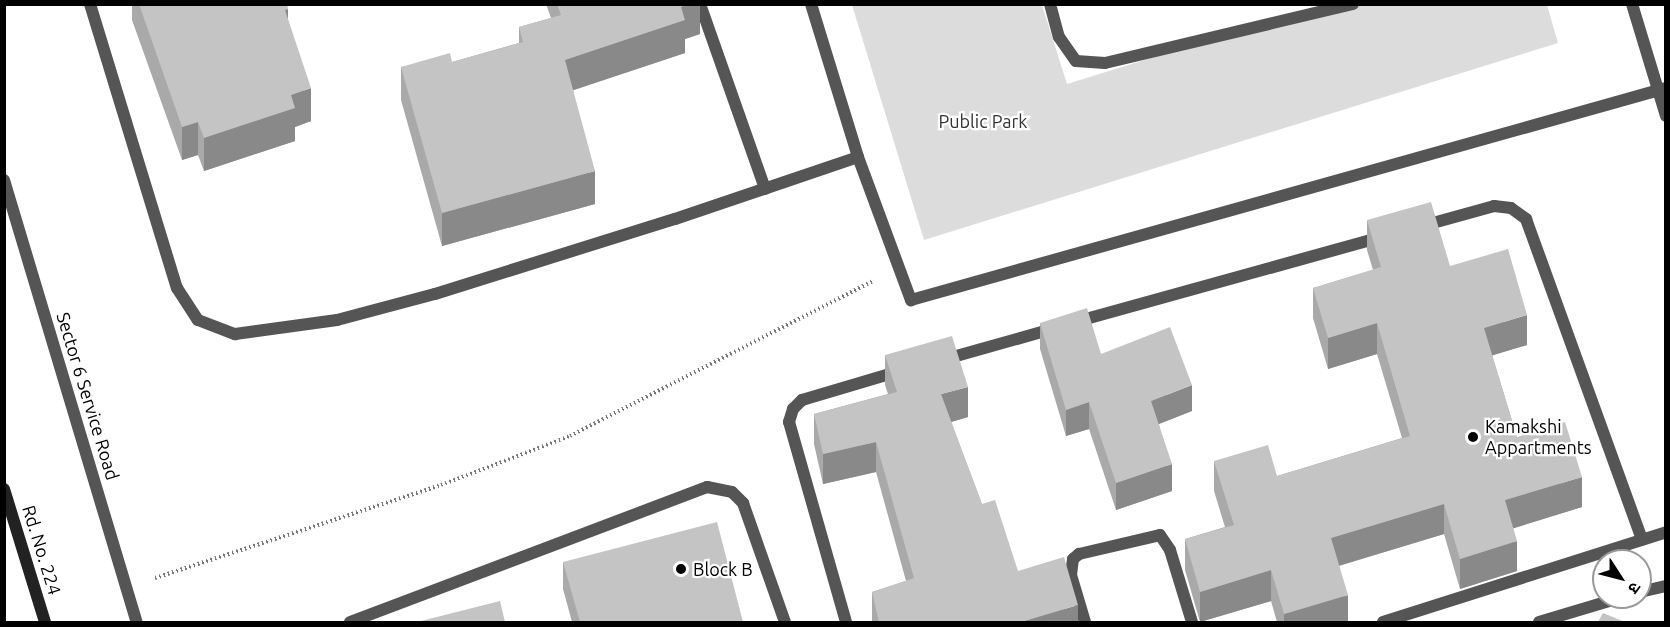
<!DOCTYPE html>
<html>
<head>
<meta charset="utf-8">
<style>
	body { margin:0 }
	#map { position:relative; width:1670px; height:627px; overflow:hidden; background:#fff; font-family:Ubuntu,"Noto Sans Devanagari",sans-serif }
	div>[style] { position:absolute }
	.green>* { inset:0; background:#dcdcdc }
	.path>* { height:4px; margin-top:-2px; transform-origin:0; background:repeating-linear-gradient(90deg,#777 0 1.5px,transparent 0 4.5px) }
	.minor>* { height:12px; margin:-6px; padding:0 6px; transform-origin:6px; border-radius:6px; background:#555 }
	.tertiary>* { height:12px; margin:-6px; padding:0 6px; transform-origin:6px; border-radius:6px; background:#555 }
	.secondary>* { height:12px; margin:-6px; padding:0 6px; transform-origin:6px; border-radius:6px; background:#222 }
	.wall>* { inset:0; background:#a9a9a9 }
	.shaded-wall>* { inset:0; background:#898989 }
	.building>* { inset:0; background:#c4c4c4 }
	.dots>* { width:16px; height:16px; translate:-50% -50%; box-sizing:border-box; border:3px solid #fff; border-radius:50% }
	span { translate:-50% -50%; white-space:nowrap; text-align:center; line-height:1.15; -webkit-text-stroke:4.5px #fff; paint-order:stroke }
	.park-label { font-size:18px; color:#333 }
	.street-label { font-size:18px; color:#000 }
	.poi-label { font-size:18px; color:#000 }
	.left { translate:0 -50%; text-align:left }
	.frame { position:absolute; inset:0; border:6px solid #000; pointer-events:none }
	.north { position:absolute; left:1592px; top:549px; width:60px; height:60px; box-sizing:border-box; background:#fff; border:2px solid #999; border-radius:50%; rotate:126deg; font-size:16px; font-weight:700; line-height:24px; text-align:center; color:#000 }
	.north::after { content:''; display:block; margin:auto; width:21px; height:27px; background:#000; clip-path:polygon(50% 0,100% 100%,50% 72%,0 100%) }
</style>
</head>
<body>
<div id="map">
	<div class="green">
		<div style="clip-path:polygon(852px 5px,1042px 5px,1067px 84px,1322px 5px,1547px 5px,1558px 43px,924px 240px)"></div>
	</div>
	<div class="path">
		<div style="left:155px;top:578px;width:301px;rotate:-18deg"></div>
		<div style="left:441px;top:485px;width:138px;rotate:-20.8deg"></div>
		<div style="left:570px;top:436px;width:340px;rotate:-27.1deg"></div>
	</div>
	<div class="minor">
		<div style="left:90px;top:4px;width:297px;rotate:73deg"></div>
		<div style="left:177px;top:288px;width:38px;rotate:57deg"></div>
		<div style="left:198px;top:320px;width:40px;rotate:21deg"></div>
		<div style="left:235px;top:334px;width:103px;rotate:-7.8deg"></div>
		<div style="left:337px;top:320px;width:101px;rotate:-14.9deg"></div>
		<div style="left:435px;top:294px;width:251px;rotate:-17.4deg"></div>
		<div style="left:675px;top:219px;width:193px;rotate:-18.7deg"></div>
		<div style="left:700px;top:4px;width:196px;rotate:70.6deg"></div>
		<div style="left:811px;top:4px;width:160px;rotate:72.9deg"></div>
		<div style="left:858px;top:157px;width:153px;rotate:69.7deg"></div>
		<div style="left:911px;top:300px;width:784px;rotate:-15.68deg"></div>
		<div style="left:1050px;top:4px;width:34px;rotate:75deg"></div>
		<div style="left:1059px;top:37px;width:29px;rotate:55deg"></div>
		<div style="left:1076px;top:61px;width:29px;rotate:4deg"></div>
		<div style="left:1105px;top:63px;width:255px;rotate:-13.4deg"></div>
		<div style="left:4px;top:180px;width:462px;rotate:73.3deg"></div>
		<div style="left:1422px;top:226px;width:75px;rotate:-15.5deg"></div>
		<div style="left:1494px;top:206px;width:17px;rotate:7deg"></div>
		<div style="left:1511px;top:208px;width:19px;rotate:36deg"></div>
		<div style="left:1526px;top:219px;width:341px;rotate:70.1deg"></div>
		<div style="left:1075px;top:322px;width:319px;rotate:-15.5deg"></div>
		<div style="left:942px;top:360px;width:118px;rotate:-15.7deg"></div>
		<div style="left:1640px;top:592px;width:27px;rotate:-13deg"></div>
		<div style="left:350px;top:622px;width:382px;rotate:-20.7deg"></div>
		<div style="left:707px;top:487px;width:25px;rotate:11deg"></div>
		<div style="left:732px;top:492px;width:16px;rotate:45deg"></div>
		<div style="left:743px;top:503px;width:126px;rotate:70.6deg"></div>
		<div style="left:846px;top:622px;width:208px;rotate:-105.9deg"></div>
		<div style="left:789px;top:422px;width:14px;rotate:-73deg"></div>
		<div style="left:793px;top:409px;width:13px;rotate:-45deg"></div>
		<div style="left:802px;top:400px;width:102px;rotate:-16.5deg"></div>
		<div style="left:1085px;top:622px;width:49px;rotate:-106.6deg"></div>
		<div style="left:1071px;top:575px;width:16px;rotate:-83deg"></div>
		<div style="left:1073px;top:559px;width:8px;rotate:-40deg"></div>
		<div style="left:1079px;top:554px;width:83px;rotate:-13.2deg"></div>
		<div style="left:1160px;top:535px;width:18px;rotate:56deg"></div>
		<div style="left:1170px;top:550px;width:75px;rotate:73deg"></div>
		<div style="left:1383px;top:622px;width:297px;rotate:-17.6deg"></div>
		<div style="left:1539px;top:622px;width:88px;rotate:-16.6deg"></div>
	</div>
	<div class="tertiary">
		<div style="left:1632px;top:4px;width:117px;rotate:73.1deg"></div>
	</div>
	<div class="secondary">
		<div style="left:4px;top:489px;width:139px;rotate:72.9deg"></div>
	</div>
	<div class="wall">
		<div style="clip-path:polygon(132px 4px,287px 4px,288px 20px,311px 121px,295px 127px,295px 141px,204px 171px,198px 155px,182px 160px,132px 20px)"></div>
		<div style="clip-path:polygon(546px 4px,700px 4px,700px 34px,685px 39px,685px 53px,573px 90px,595px 204px,442px 246px,401px 100px,401px 67px,452px 62px,519px 43px,519px 27px,551px 18px)"></div>
		<div style="clip-path:polygon(1367px 220px,1450px 266px,1527px 345px,1492px 355px,1517px 437px,1582px 507px,1513px 528px,1517px 571px,1460px 589px,1444px 534px,1339px 566px,1348px 622px,1277px 622px,1271px 601px,1200px 622px,1185px 570px,1185px 539px,1225px 527px,1214px 491px,1214px 461px,1277px 476px,1402px 438px,1377px 354px,1328px 369px,1313px 318px,1313px 288px,1373px 270px,1367px 250px)"></div>
		<div style="clip-path:polygon(1040px 323px,1101px 354px,1192px 411px,1159px 424px,1172px 491px,1116px 510px,1089px 429px,1066px 436px,1040px 349px)"></div>
		<div style="clip-path:polygon(885px 355px,968px 417px,951px 422px,982px 504px,1018px 571px,1078px 622px,872px 622px,872px 592px,906px 581px,876px 472px,823px 484px,814px 444px,814px 414px,888px 394px,885px 385px)"></div>
		<div style="clip-path:polygon(563px 562px,743px 622px,572px 622px,563px 589px)"></div>
	</div>
	<div class="shaded-wall">
		<div style="clip-path:polygon(688px 4px,700px 4px,700px 34px,685px 39px,685px 53px,565px 93px,565px 60px,681px 7px)"></div>
		<div style="clip-path:polygon(288px 9px,288px 42px,285px 10px)"></div>
		<div style="clip-path:polygon(311px 88px,311px 121px,295px 127px,295px 141px,204px 171px,204px 138px,291px 95px)"></div>
		<div style="clip-path:polygon(198px 122px,198px 155px,182px 160px,182px 127px)"></div>
		<div style="clip-path:polygon(595px 171px,595px 204px,442px 246px,442px 213px)"></div>
		<div style="clip-path:polygon(1527px 315px,1527px 345px,1484px 358px,1484px 328px)"></div>
		<div style="clip-path:polygon(1377px 323px,1377px 354px,1328px 369px,1328px 338px)"></div>
		<div style="clip-path:polygon(1192px 385px,1192px 411px,1151px 427px,1151px 401px)"></div>
		<div style="clip-path:polygon(968px 387px,968px 417px,941px 425px,941px 394px)"></div>
		<div style="clip-path:polygon(1089px 402px,1089px 429px,1066px 436px,1066px 410px)"></div>
		<div style="clip-path:polygon(876px 442px,876px 472px,823px 484px,823px 454px)"></div>
		<div style="clip-path:polygon(1172px 464px,1172px 491px,1116px 510px,1116px 483px)"></div>
		<div style="clip-path:polygon(1582px 477px,1582px 507px,1505px 531px,1505px 500px)"></div>
		<div style="clip-path:polygon(1444px 504px,1444px 534px,1331px 568px,1331px 538px)"></div>
		<div style="clip-path:polygon(1517px 541px,1517px 571px,1460px 589px,1460px 559px)"></div>
		<div style="clip-path:polygon(1271px 570px,1271px 601px,1200px 622px,1200px 592px)"></div>
		<div style="clip-path:polygon(1348px 595px,1348px 622px,1284px 622px,1284px 614px)"></div>
		<div style="clip-path:polygon(1078px 605px,1078px 622px,1021px 622px)"></div>
	</div>
	<div class="building">
		<div style="clip-path:polygon(139px 4px,287px 4px,288px 9px,285px 10px,311px 88px,291px 95px,295px 108px,204px 138px,198px 122px,182px 127px)"></div>
		<div style="clip-path:polygon(557px 4px,688px 4px,681px 7px,685px 20px,565px 60px,595px 171px,442px 213px,401px 67px,450px 53px,452px 62px,523px 42px,519px 27px,561px 15px)"></div>
		<div style="clip-path:polygon(1431px 202px,1450px 266px,1508px 249px,1527px 315px,1484px 328px,1517px 437px,1565px 422px,1582px 477px,1505px 500px,1517px 541px,1460px 559px,1444px 504px,1331px 538px,1348px 595px,1284px 614px,1271px 570px,1200px 592px,1185px 539px,1234px 525px,1214px 461px,1268px 445px,1277px 476px,1410px 436px,1377px 323px,1328px 338px,1313px 288px,1381px 267px,1367px 220px)"></div>
		<div style="clip-path:polygon(1087px 308px,1101px 354px,1170px 327px,1192px 385px,1151px 401px,1172px 464px,1116px 483px,1089px 402px,1066px 410px,1040px 323px)"></div>
		<div style="clip-path:polygon(952px 336px,968px 387px,941px 394px,982px 504px,995px 500px,1018px 571px,1064px 557px,1078px 605px,1021px 622px,879px 622px,872px 592px,914px 578px,876px 442px,823px 454px,814px 414px,897px 392px,885px 355px)"></div>
		<div style="clip-path:polygon(717px 522px,743px 622px,580px 622px,563px 562px)"></div>
		<div style="clip-path:polygon(500px 601px,505px 622px,417px 622px)"></div>
		<div style="clip-path:polygon(1603px 613px,1625px 622px,1598px 622px)"></div>
	</div>
	<div class="dots">
		<div style="left:1473px;top:437px;background:#000"></div>
		<div style="left:681px;top:569px;background:#000"></div>
	</div>
	<div class="park-label">
		<span style="left:983px;top:121px">Public Park</span>
	</div>
	<div class="street-label">
		<span style="left:88px;top:396px;rotate:73deg">Sector 6 Service Road</span>
		<span style="left:42px;top:550px;rotate:73deg">Rd. No. 224</span>
	</div>
	<div class="poi-label">
		<span class="left" style="left:1485px;top:437px">Kamakshi<br>Appartments</span>
		<span class="left" style="left:693px;top:569px">Block B</span>
	</div>
	<div class="frame"></div>
	<div class="north">उ</div>
</div>
</body>
</html>
